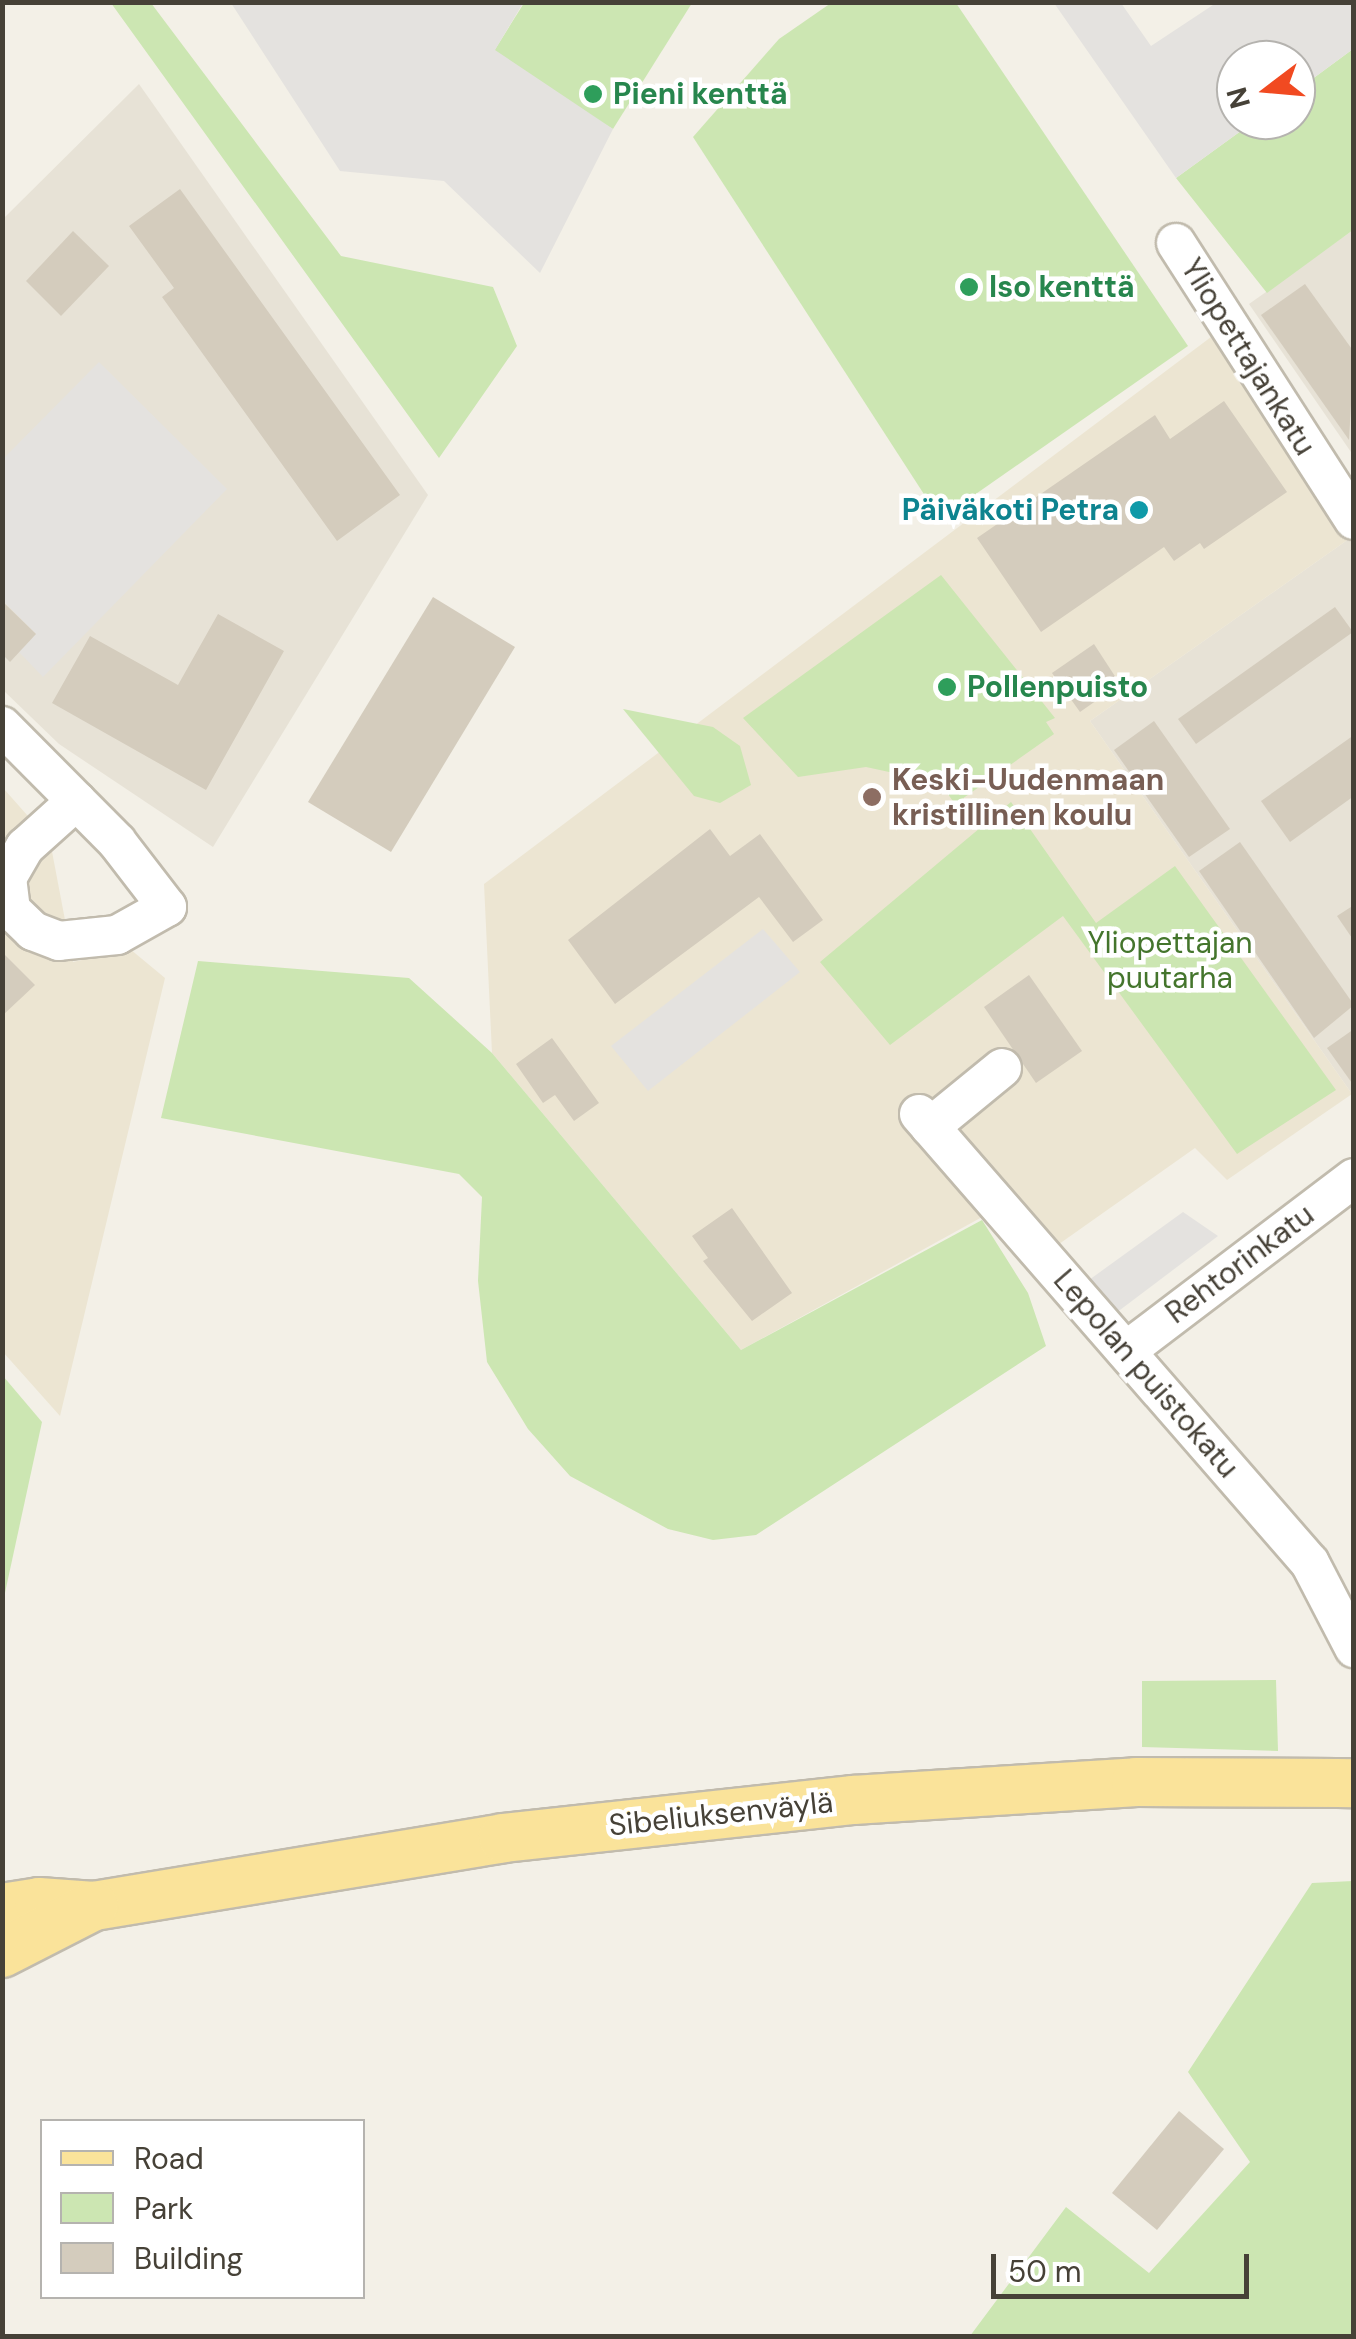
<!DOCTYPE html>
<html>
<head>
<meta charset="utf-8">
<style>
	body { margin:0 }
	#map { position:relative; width:1356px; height:2339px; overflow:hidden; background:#f3f0e7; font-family:"DM Sans",sans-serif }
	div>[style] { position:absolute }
	.residential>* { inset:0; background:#e7e2d6 }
	.education>* { inset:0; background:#ece5d2 }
	.green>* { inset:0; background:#cce6b2 }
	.parking>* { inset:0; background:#e4e2df }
	.building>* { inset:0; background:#d4ccbd }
	.roads { filter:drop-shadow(2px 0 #c1bbad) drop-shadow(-2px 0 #c1bbad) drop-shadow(0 2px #c1bbad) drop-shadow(0 -2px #c1bbad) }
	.minor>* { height:38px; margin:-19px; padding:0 19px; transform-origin:19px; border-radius:19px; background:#fff }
	.major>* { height:48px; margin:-24px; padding:0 24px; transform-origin:24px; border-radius:24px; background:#fae39a }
	.dots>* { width:28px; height:28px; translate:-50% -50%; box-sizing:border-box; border:5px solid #fff; border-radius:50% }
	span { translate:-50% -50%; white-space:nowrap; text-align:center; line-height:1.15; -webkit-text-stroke:9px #fff; paint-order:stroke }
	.leisure-label { font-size:30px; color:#27864d; font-weight:700 }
	.left { translate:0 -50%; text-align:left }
	.street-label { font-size:30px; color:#464137 }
	.culture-label { font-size:30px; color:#0d838f; font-weight:700 }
	.right { translate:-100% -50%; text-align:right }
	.education-label { font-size:30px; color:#785e54; font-weight:700 }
	.park-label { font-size:30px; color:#44752c }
	.frame { position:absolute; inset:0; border:5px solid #464137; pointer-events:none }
	.legend { position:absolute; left:40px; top:2119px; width:325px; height:180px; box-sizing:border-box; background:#fff; border:2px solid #b5b3af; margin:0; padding:12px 18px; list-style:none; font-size:30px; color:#464137 }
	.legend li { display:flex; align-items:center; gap:20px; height:50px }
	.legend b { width:50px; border:2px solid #b5b3af }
	.north { position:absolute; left:1216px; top:40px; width:100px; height:100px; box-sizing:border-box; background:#fff; border:2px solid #b5b3af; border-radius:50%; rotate:254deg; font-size:28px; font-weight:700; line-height:40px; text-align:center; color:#464137 }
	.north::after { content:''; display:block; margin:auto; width:35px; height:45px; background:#f14a21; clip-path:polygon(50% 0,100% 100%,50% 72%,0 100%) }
	.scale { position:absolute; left:991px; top:2254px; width:258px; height:45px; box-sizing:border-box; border:5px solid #464137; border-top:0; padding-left:12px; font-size:30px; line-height:35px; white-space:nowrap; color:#464137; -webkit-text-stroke:8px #fff; paint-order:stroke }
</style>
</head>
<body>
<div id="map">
	<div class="residential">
		<div style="clip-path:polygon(139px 84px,428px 495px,213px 847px,59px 744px,3px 690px,2px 220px)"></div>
		<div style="clip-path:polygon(1353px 230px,1353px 455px,1249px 304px)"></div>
		<div style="clip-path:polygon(1353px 536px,1353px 1093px,1352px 1094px,1090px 721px)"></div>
	</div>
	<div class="education">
		<div style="clip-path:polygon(1215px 334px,1353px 536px,1090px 721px,1352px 1094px,1227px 1180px,1195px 1148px,1052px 1249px,1002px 1206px,741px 1350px,492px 1053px,484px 884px)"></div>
		<div style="clip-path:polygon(4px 789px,50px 841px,73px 962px,130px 949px,165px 978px,60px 1416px,3px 1352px)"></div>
	</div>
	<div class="green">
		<div style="clip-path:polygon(111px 3px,151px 3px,341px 256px,493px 287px,517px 346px,439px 458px)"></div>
		<div style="clip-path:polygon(524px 3px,692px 3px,613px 129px,489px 59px)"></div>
		<div style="clip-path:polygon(831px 3px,956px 3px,1188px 346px,940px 519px,693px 137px,779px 39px)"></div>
		<div style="clip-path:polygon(1353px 49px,1353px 230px,1267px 293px,1176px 178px,1256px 120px,1296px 120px,1296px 91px)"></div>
		<div style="clip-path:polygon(941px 575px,1055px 718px,1046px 722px,1054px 734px,955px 804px,940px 783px,866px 767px,798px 777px,743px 718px)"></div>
		<div style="clip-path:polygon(623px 709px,713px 727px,740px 746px,751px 785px,720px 803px,694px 796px)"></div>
		<div style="clip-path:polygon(1011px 802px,1096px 923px,1175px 866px,1336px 1090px,1237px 1154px,1063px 916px,890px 1045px,820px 962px)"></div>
		<div style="clip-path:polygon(198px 961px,409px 978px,492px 1053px,741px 1350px,982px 1220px,1028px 1293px,1046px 1346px,756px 1535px,713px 1540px,668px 1529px,570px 1476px,528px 1429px,487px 1362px,478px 1281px,482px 1197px,459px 1174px,161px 1118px)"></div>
		<div style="clip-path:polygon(3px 1376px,42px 1422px,3px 1602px)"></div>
		<div style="clip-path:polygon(1276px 1680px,1278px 1751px,1142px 1747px,1142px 1681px)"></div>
		<div style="clip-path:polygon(1353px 1881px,1353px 2336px,970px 2336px,1066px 2207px,1149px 2273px,1250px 2162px,1188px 2072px,1312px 1883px)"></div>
	</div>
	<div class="parking">
		<div style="clip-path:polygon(231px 3px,523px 3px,495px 50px,613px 129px,540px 273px,444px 181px,340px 171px)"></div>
		<div style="clip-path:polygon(1054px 3px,1121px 3px,1151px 46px,1216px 3px,1353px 3px,1353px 49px,1296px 91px,1296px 60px,1236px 60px,1236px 120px,1256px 120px,1176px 178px)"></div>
		<div style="clip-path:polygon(99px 362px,227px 489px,43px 677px,19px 652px,36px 634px,3px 601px,2px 460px)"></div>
		<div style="clip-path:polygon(763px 929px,800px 972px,648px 1091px,611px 1046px)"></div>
		<div style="clip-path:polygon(1183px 1212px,1218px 1236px,1116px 1313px,1089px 1280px)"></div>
	</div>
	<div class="building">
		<div style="clip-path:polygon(180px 189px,400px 495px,337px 541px,162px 297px,174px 288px,129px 226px)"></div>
		<div style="clip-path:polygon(73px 231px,109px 266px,61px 316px,26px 281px)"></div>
		<div style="clip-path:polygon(1305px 284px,1354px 352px,1349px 440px,1261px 315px)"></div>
		<div style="clip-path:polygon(1224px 401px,1287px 492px,1204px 549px,1200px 543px,1174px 561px,1164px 547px,1041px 632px,977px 538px,1155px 415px,1170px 439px)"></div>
		<div style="clip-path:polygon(433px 597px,515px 647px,391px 852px,308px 802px)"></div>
		<div style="clip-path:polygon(2px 601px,36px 634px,10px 662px,2px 654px)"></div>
		<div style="clip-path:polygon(1335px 607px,1353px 632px,1196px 744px,1178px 719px)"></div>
		<div style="clip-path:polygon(218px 614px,284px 651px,206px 790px,52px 703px,90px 636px,178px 685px)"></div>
		<div style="clip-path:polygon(1094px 644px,1120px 684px,1080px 712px,1052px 673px)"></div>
		<div style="clip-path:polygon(1154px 721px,1230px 829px,1189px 857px,1114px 750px)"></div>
		<div style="clip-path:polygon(1354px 735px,1354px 796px,1290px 842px,1261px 801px)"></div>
		<div style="clip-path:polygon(710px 829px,730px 856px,760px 834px,823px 920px,793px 942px,759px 897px,615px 1004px,568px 940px)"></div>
		<div style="clip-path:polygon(1240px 842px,1354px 1005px,1314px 1038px,1199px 871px)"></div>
		<div style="clip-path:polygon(1354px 905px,1354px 941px,1337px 916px)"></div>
		<div style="clip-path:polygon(2px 952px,35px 985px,2px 1016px)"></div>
		<div style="clip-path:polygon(1029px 975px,1082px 1051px,1036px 1083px,984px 1007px)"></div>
		<div style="clip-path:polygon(1354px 1029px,1354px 1086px,1327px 1048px)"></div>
		<div style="clip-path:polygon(552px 1038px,599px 1103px,574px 1121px,555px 1095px,543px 1103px,516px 1064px)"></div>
		<div style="clip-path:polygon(732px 1208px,792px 1293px,752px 1321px,703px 1261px,708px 1258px,692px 1236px)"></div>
		<div style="clip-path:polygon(1179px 2111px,1224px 2149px,1157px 2230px,1112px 2193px)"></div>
	</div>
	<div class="roads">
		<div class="minor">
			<div style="left:1176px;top:243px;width:329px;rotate:57.3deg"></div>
			<div style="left:2px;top:726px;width:163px;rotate:45.2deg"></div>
			<div style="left:117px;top:842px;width:82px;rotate:52.4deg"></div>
			<div style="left:167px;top:907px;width:57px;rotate:150.8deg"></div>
			<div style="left:117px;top:935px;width:58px;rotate:174.1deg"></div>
			<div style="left:59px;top:941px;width:28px;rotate:-159deg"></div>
			<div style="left:33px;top:931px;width:30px;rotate:-136deg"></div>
			<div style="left:11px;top:910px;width:32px;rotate:-97deg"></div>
			<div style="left:7px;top:878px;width:36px;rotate:-60deg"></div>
			<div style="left:25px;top:847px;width:69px;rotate:-42deg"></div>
			<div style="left:919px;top:1114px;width:595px;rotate:48.95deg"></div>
			<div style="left:1310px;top:1563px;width:96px;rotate:62.6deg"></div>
			<div style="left:930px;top:1127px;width:93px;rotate:-39.3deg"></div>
			<div style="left:1126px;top:1351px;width:286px;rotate:-37.2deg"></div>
		</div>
		<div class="major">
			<div style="left:2px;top:1908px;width:37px;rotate:-9deg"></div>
			<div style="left:39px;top:1902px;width:55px;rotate:4.2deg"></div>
			<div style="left:94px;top:1906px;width:415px;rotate:-9.4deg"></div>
			<div style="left:503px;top:1838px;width:352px;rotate:-6.2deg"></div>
			<div style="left:853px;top:1800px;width:284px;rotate:-3.6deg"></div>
			<div style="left:1136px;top:1782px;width:218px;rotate:0.3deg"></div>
			<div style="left:2px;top:1953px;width:103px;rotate:-27.1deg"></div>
		</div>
	</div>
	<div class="dots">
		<div style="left:593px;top:94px;background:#2e9e5b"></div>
		<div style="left:969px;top:287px;background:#2e9e5b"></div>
		<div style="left:1139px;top:510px;background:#0f9aa8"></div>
		<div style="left:947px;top:687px;background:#2e9e5b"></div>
		<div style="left:872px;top:797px;background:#8d6e63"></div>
	</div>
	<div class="leisure-label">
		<span class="left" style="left:613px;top:94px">Pieni kenttä</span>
		<span class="left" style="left:989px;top:287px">Iso kenttä</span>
		<span class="left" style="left:967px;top:687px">Pollenpuisto</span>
	</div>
	<div class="street-label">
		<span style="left:1248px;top:357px;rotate:58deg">Yliopettajankatu</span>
		<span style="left:1240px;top:1264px;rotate:-37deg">Rehtorinkatu</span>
		<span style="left:1146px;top:1374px;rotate:49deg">Lepolan puistokatu</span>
		<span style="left:721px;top:1814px;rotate:-6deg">Sibeliuksenväylä</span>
	</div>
	<div class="culture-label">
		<span class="right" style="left:1119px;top:510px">Päiväkoti Petra</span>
	</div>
	<div class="education-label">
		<span class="left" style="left:892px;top:797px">Keski-Uudenmaan<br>kristillinen koulu</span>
	</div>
	<div class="park-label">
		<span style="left:1170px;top:960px">Yliopettajan<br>puutarha</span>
	</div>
	<div class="frame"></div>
	<ul class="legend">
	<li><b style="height:12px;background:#fae39a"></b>Road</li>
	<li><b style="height:28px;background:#cce6b2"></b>Park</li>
	<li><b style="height:28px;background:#d4ccbd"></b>Building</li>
	</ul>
	<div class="north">N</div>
	<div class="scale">50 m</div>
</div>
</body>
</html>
